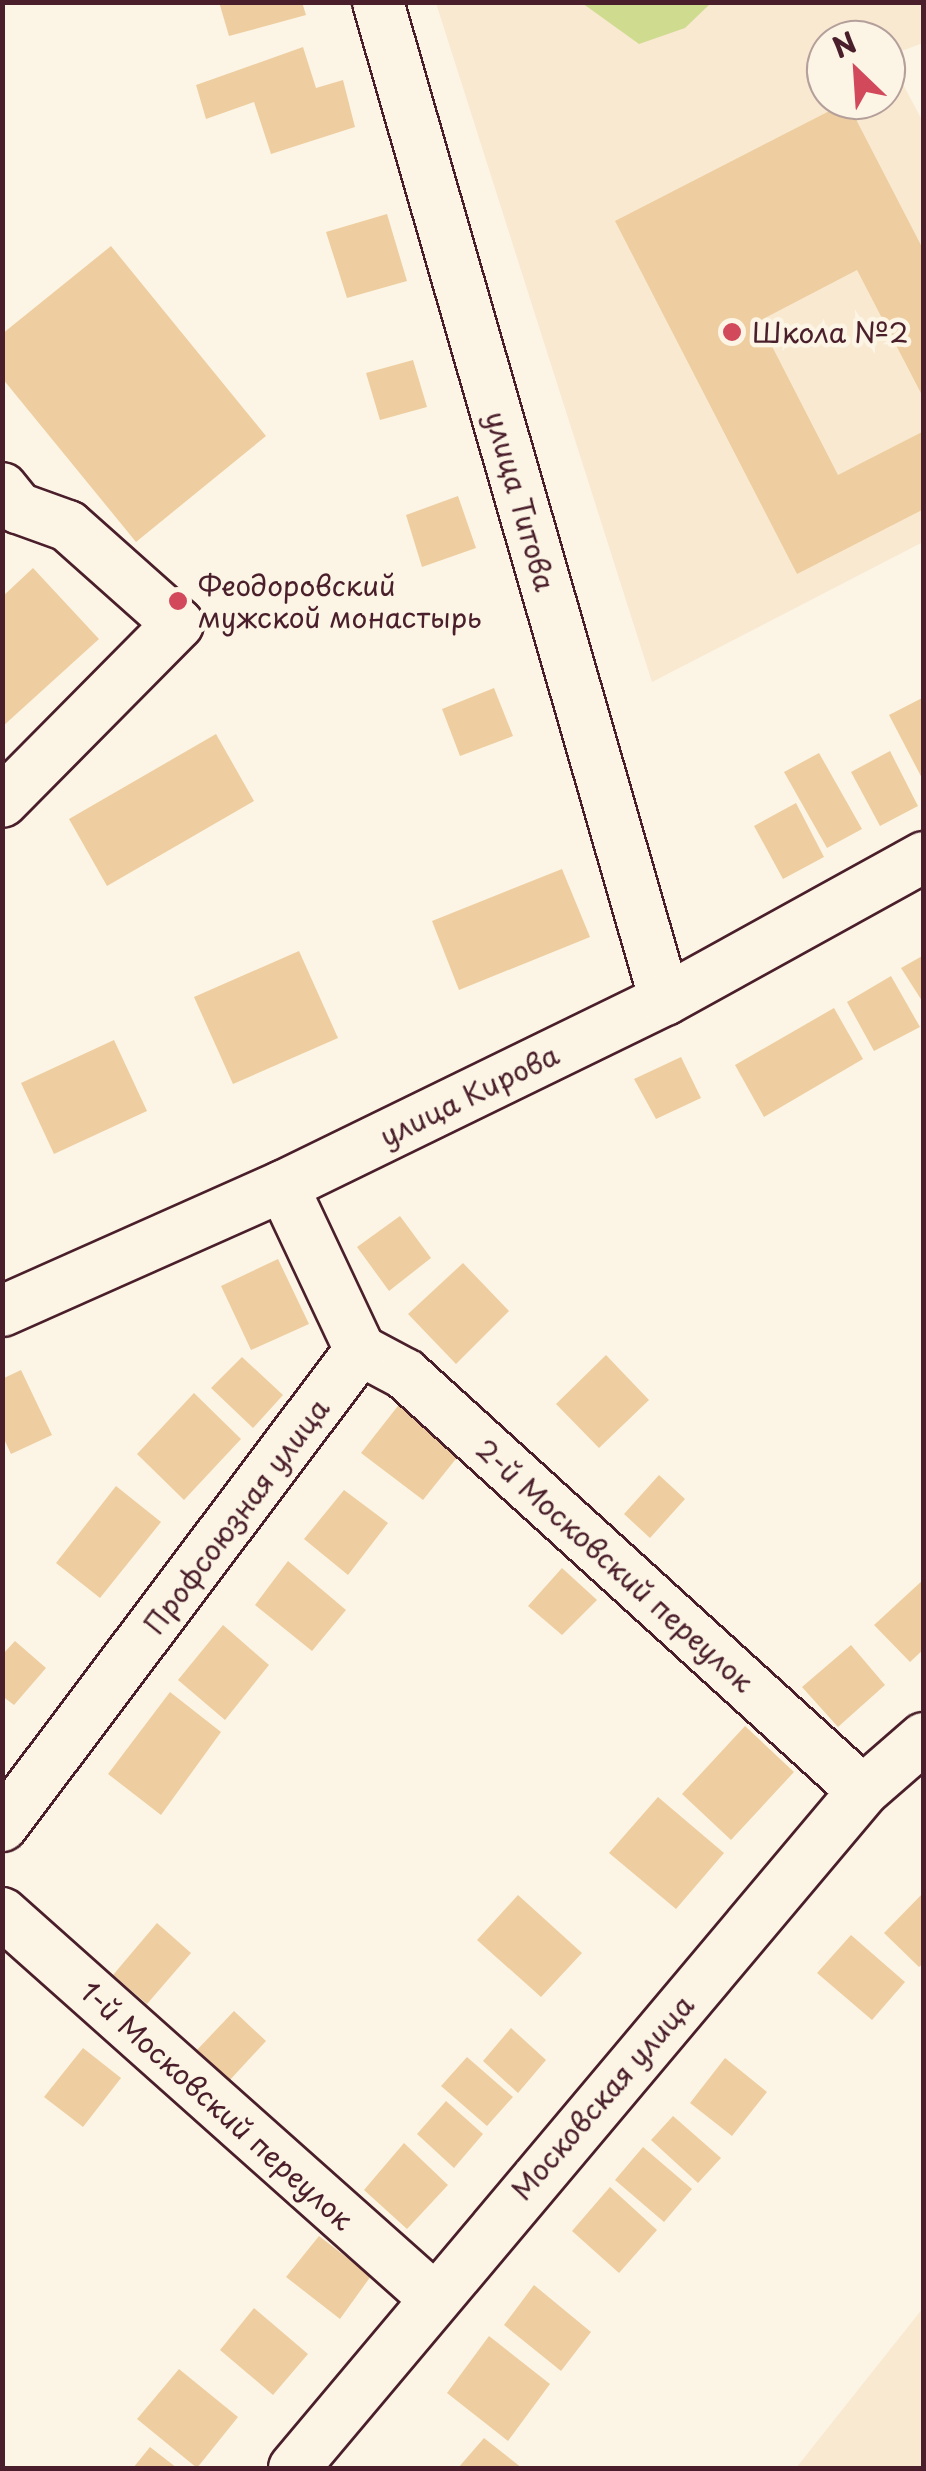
<!DOCTYPE html>
<html>
<head>
<meta charset="utf-8">
<style>
	body { margin:0 }
	#map { position:relative; width:926px; height:2471px; overflow:hidden; background:#fcf5e5; font-family:"Playpen Sans",sans-serif }
	div>[style] { position:absolute }
	.built>* { inset:0; background:#f8e9d0 }
	.green>* { inset:0; background:#cfdc8f }
	.building>* { inset:0; background:#eecea0 }
	.roads { filter:drop-shadow(2px 0 #4a1f2b) drop-shadow(-2px 0 #4a1f2b) drop-shadow(0 2px #4a1f2b) drop-shadow(0 -2px #4a1f2b) }
	.minor>* { height:50px; margin:-25px; padding:0 25px; transform-origin:25px; border-radius:25px; background:#fcf5e5 }
	.dots>* { width:28px; height:28px; translate:-50% -50%; box-sizing:border-box; border:5px solid #fcf5e5; border-radius:50% }
	span { translate:-50% -50%; white-space:nowrap; text-align:center; line-height:1.15; -webkit-text-stroke:9px #fcf5e5; paint-order:stroke }
	.poi-label { font-size:28px; color:#4a1f2b }
	.left { translate:0 -50%; text-align:left }
	.street-label { font-size:28px; color:#4a1f2b }
	.frame { position:absolute; inset:0; border:5px solid #4a1f2b; pointer-events:none }
	.north { position:absolute; left:806px; top:20px; width:100px; height:100px; box-sizing:border-box; background:#fcf5e5; border:2px solid #b59f9b; border-radius:50%; rotate:335deg; font-size:28px; font-weight:700; line-height:40px; text-align:center; color:#4a1f2b }
	.north::after { content:''; display:block; margin:auto; width:35px; height:45px; background:#d1495b; clip-path:polygon(50% 0,100% 100%,50% 72%,0 100%) }
</style>
</head>
<body>
<div id="map">
	<div class="built">
		<div style="clip-path:polygon(evenodd,436px 3px,923px 3px,923px 43px,888px 56px,923px 122px,923px 542px,652px 682px,436px 3px,826px 40px,886px 40px,886px 100px,826px 100px,826px 40px)"></div>
		<div style="clip-path:polygon(923px 2308px,923px 2468px,796px 2468px)"></div>
	</div>
	<div class="green">
		<div style="clip-path:polygon(582px 3px,711px 3px,685px 28px,639px 44px)"></div>
	</div>
	<div class="building">
		<div style="clip-path:polygon(219px 2px,302px 2px,306px 15px,229px 36px)"></div>
		<div style="clip-path:polygon(303px 47px,316px 88px,343px 80px,355px 127px,271px 154px,254px 102px,206px 119px,196px 85px)"></div>
		<div style="clip-path:polygon(847px 102px,924px 251px,924px 399px,857px 270px,759px 321px,838px 475px,924px 431px,924px 509px,797px 574px,615px 221px)"></div>
		<div style="clip-path:polygon(387px 214px,407px 281px,347px 298px,326px 232px)"></div>
		<div style="clip-path:polygon(111px 246px,266px 436px,136px 542px,2px 378px,2px 334px)"></div>
		<div style="clip-path:polygon(413px 360px,427px 407px,380px 420px,366px 373px)"></div>
		<div style="clip-path:polygon(458px 496px,476px 548px,422px 567px,406px 515px)"></div>
		<div style="clip-path:polygon(33px 568px,99px 639px,2px 727px,2px 597px)"></div>
		<div style="clip-path:polygon(494px 688px,513px 736px,460px 756px,442px 709px)"></div>
		<div style="clip-path:polygon(924px 697px,924px 782px,889px 715px)"></div>
		<div style="clip-path:polygon(216px 734px,254px 801px,107px 886px,69px 819px)"></div>
		<div style="clip-path:polygon(890px 751px,918px 806px,880px 826px,851px 772px)"></div>
		<div style="clip-path:polygon(819px 753px,862px 829px,827px 848px,784px 772px)"></div>
		<div style="clip-path:polygon(796px 803px,824px 857px,783px 879px,754px 826px)"></div>
		<div style="clip-path:polygon(562px 869px,590px 937px,459px 990px,432px 921px)"></div>
		<div style="clip-path:polygon(299px 951px,338px 1038px,233px 1084px,194px 997px)"></div>
		<div style="clip-path:polygon(924px 955px,924px 1004px,901px 968px)"></div>
		<div style="clip-path:polygon(891px 976px,920px 1027px,874px 1051px,847px 1002px)"></div>
		<div style="clip-path:polygon(834px 1008px,863px 1059px,764px 1117px,735px 1065px)"></div>
		<div style="clip-path:polygon(114px 1040px,147px 1111px,54px 1154px,21px 1083px)"></div>
		<div style="clip-path:polygon(681px 1057px,701px 1098px,656px 1119px,634px 1079px)"></div>
		<div style="clip-path:polygon(400px 1216px,431px 1258px,389px 1291px,357px 1247px)"></div>
		<div style="clip-path:polygon(278px 1259px,309px 1324px,251px 1350px,221px 1286px)"></div>
		<div style="clip-path:polygon(463px 1263px,509px 1311px,456px 1364px,408px 1314px)"></div>
		<div style="clip-path:polygon(606px 1355px,649px 1400px,599px 1448px,556px 1404px)"></div>
		<div style="clip-path:polygon(242px 1357px,283px 1395px,253px 1428px,211px 1388px)"></div>
		<div style="clip-path:polygon(21px 1370px,52px 1435px,11px 1454px,2px 1435px,2px 1379px)"></div>
		<div style="clip-path:polygon(194px 1393px,241px 1439px,184px 1500px,137px 1454px)"></div>
		<div style="clip-path:polygon(401px 1402px,463px 1450px,423px 1500px,361px 1453px)"></div>
		<div style="clip-path:polygon(659px 1475px,685px 1499px,650px 1538px,624px 1514px)"></div>
		<div style="clip-path:polygon(116px 1486px,161px 1522px,100px 1598px,56px 1563px)"></div>
		<div style="clip-path:polygon(344px 1490px,388px 1523px,348px 1575px,304px 1539px)"></div>
		<div style="clip-path:polygon(288px 1561px,346px 1610px,312px 1651px,255px 1605px)"></div>
		<div style="clip-path:polygon(562px 1568px,597px 1600px,562px 1635px,528px 1606px)"></div>
		<div style="clip-path:polygon(924px 1579px,924px 1649px,910px 1662px,874px 1625px)"></div>
		<div style="clip-path:polygon(223px 1625px,269px 1665px,225px 1720px,178px 1680px)"></div>
		<div style="clip-path:polygon(15px 1641px,46px 1668px,14px 1705px,2px 1696px,2px 1655px)"></div>
		<div style="clip-path:polygon(851px 1645px,885px 1685px,838px 1727px,802px 1687px)"></div>
		<div style="clip-path:polygon(170px 1692px,221px 1732px,161px 1815px,108px 1774px)"></div>
		<div style="clip-path:polygon(745px 1726px,794px 1772px,731px 1840px,682px 1794px)"></div>
		<div style="clip-path:polygon(658px 1797px,724px 1853px,676px 1909px,609px 1853px)"></div>
		<div style="clip-path:polygon(924px 1892px,924px 1963px,919px 1967px,884px 1933px)"></div>
		<div style="clip-path:polygon(518px 1895px,582px 1953px,541px 1997px,477px 1940px)"></div>
		<div style="clip-path:polygon(157px 1923px,191px 1953px,147px 2004px,113px 1975px)"></div>
		<div style="clip-path:polygon(851px 1935px,905px 1982px,872px 2020px,817px 1973px)"></div>
		<div style="clip-path:polygon(234px 2011px,266px 2041px,229px 2081px,196px 2051px)"></div>
		<div style="clip-path:polygon(511px 2028px,546px 2060px,518px 2093px,483px 2061px)"></div>
		<div style="clip-path:polygon(83px 2048px,121px 2078px,83px 2127px,44px 2097px)"></div>
		<div style="clip-path:polygon(467px 2057px,513px 2097px,487px 2126px,441px 2086px)"></div>
		<div style="clip-path:polygon(725px 2058px,767px 2092px,732px 2136px,690px 2103px)"></div>
		<div style="clip-path:polygon(446px 2101px,483px 2134px,454px 2168px,417px 2134px)"></div>
		<div style="clip-path:polygon(673px 2116px,721px 2158px,698px 2183px,651px 2140px)"></div>
		<div style="clip-path:polygon(404px 2143px,448px 2185px,407px 2229px,364px 2190px)"></div>
		<div style="clip-path:polygon(643px 2147px,692px 2189px,664px 2222px,615px 2180px)"></div>
		<div style="clip-path:polygon(610px 2187px,657px 2230px,619px 2273px,572px 2231px)"></div>
		<div style="clip-path:polygon(319px 2236px,371px 2276px,340px 2319px,286px 2277px)"></div>
		<div style="clip-path:polygon(534px 2285px,591px 2332px,561px 2371px,504px 2325px)"></div>
		<div style="clip-path:polygon(254px 2308px,308px 2354px,273px 2395px,220px 2350px)"></div>
		<div style="clip-path:polygon(489px 2336px,550px 2384px,508px 2441px,447px 2393px)"></div>
		<div style="clip-path:polygon(179px 2369px,238px 2417px,197px 2468px,137px 2419px)"></div>
		<div style="clip-path:polygon(484px 2438px,522px 2468px,458px 2468px)"></div>
		<div style="clip-path:polygon(150px 2447px,177px 2468px,133px 2468px)"></div>
	</div>
	<div class="roads">
		<div class="minor">
			<div style="left:378px;top:2px;width:1038px;rotate:73.96deg"></div>
			<div style="left:2px;top:488px;width:26px;rotate:51deg"></div>
			<div style="left:18px;top:508px;width:53px;rotate:19.8deg"></div>
			<div style="left:68px;top:526px;width:147px;rotate:41.7deg"></div>
			<div style="left:178px;top:624px;width:250px;rotate:134.7deg"></div>
			<div style="left:2px;top:1311px;width:308px;rotate:-24deg"></div>
			<div style="left:283px;top:1186px;width:425px;rotate:-26deg"></div>
			<div style="left:665px;top:1000px;width:296px;rotate:-28.9deg"></div>
			<div style="left:360px;top:1350px;width:51px;rotate:28.1deg"></div>
			<div style="left:405px;top:1374px;width:619px;rotate:42.32deg"></div>
			<div style="left:2px;top:1826px;width:596px;rotate:-53.05deg"></div>
			<div style="left:360px;top:1350px;width:181px;rotate:-115.2deg"></div>
			<div style="left:2px;top:1913px;width:576px;rotate:41.69deg"></div>
			<div style="left:294px;top:2468px;width:884px;rotate:-49.95deg"></div>
			<div style="left:863px;top:1791px;width:81px;rotate:-41deg"></div>
		</div>
	</div>
	<div class="dots">
		<div style="left:732px;top:332px;background:#d1495b"></div>
		<div style="left:178px;top:601px;background:#d1495b"></div>
	</div>
	<div class="poi-label">
		<span class="left" style="left:752px;top:332px">Школа №2</span>
		<span class="left" style="left:198px;top:601px">Феодоровский<br>мужской монастырь</span>
	</div>
	<div class="street-label">
		<span style="left:521px;top:501px;rotate:74deg">улица Титова</span>
		<span style="left:469px;top:1095px;rotate:-26deg">улица Кирова</span>
		<span style="left:236px;top:1516px;rotate:-53deg">Профсоюзная улица</span>
		<span style="left:615px;top:1565px;rotate:42deg">2-й Московский переулок</span>
		<span style="left:602px;top:2097px;rotate:-49deg">Московская улица</span>
		<span style="left:217px;top:2105px;rotate:42deg">1-й Московский переулок</span>
	</div>
	<div class="frame"></div>
	<div class="north">N</div>
</div>
</body>
</html>
